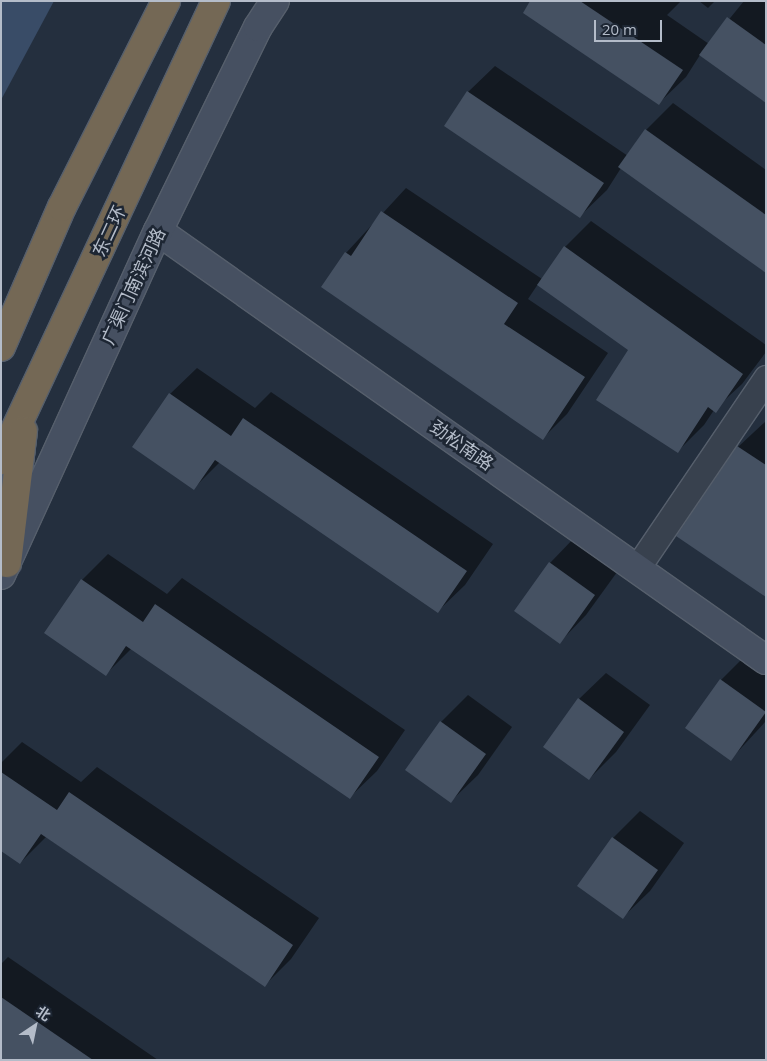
<!DOCTYPE html>
<html>
<head>
<meta charset="utf-8">
<style>
	body { margin:0 }
	#map { position:relative; width:767px; height:1061px; overflow:hidden; background:#242f3e; font-family:"Open Sans","Noto Sans SC",sans-serif }
	div>[style] { position:absolute }
	.water>* { inset:0; background:#394c67 }
	.shadow>* { inset:0; background:#0007 }
	.building>* { inset:0; background:#455162 }
	.roads { filter:drop-shadow(1px 0 #565f6c) drop-shadow(-1px 0 #565f6c) drop-shadow(0 1px #565f6c) drop-shadow(0 -1px #565f6c) }
	.street>* { height:25px; margin:-12.5px; padding:0 12.5px; transform-origin:12.5px; border-radius:12.5px; background:#38414e }
	.secondary>* { height:28px; margin:-14px; padding:0 14px; transform-origin:14px; border-radius:14px; background:#465061 }
	.highway>* { height:28px; margin:-14px; padding:0 14px; transform-origin:14px; border-radius:14px; background:#746855 }
	span { translate:-50% -50%; white-space:nowrap; text-align:center; line-height:1.15; -webkit-text-stroke:5px #1d2633; paint-order:stroke }
	.street-label { font-size:18px; color:#b4bcc9 }
	.frame { position:absolute; inset:0; border:2px solid #b4bcc9; pointer-events:none }
	.north { position:absolute; left:10px; top:1001px; width:50px; height:50px; -webkit-text-stroke:4px #1d2633; paint-order:stroke; rotate:34deg; font-size:14px; font-weight:700; line-height:20px; text-align:center; color:#b4bcc9 }
	.north::after { content:''; display:block; margin:auto; width:18px; height:22px; background:#b4bcc9; clip-path:polygon(50% 0,100% 100%,50% 72%,0 100%) }
	.scale { position:absolute; left:594px; top:20px; width:68px; height:22px; box-sizing:border-box; border:2px solid #b4bcc9; border-top:0; padding-left:6px; font-size:15px; line-height:18px; white-space:nowrap; color:#b4bcc9; -webkit-text-stroke:4px #1d2633; paint-order:stroke }
</style>
</head>
<body>
<div id="map">
	<div class="water">
		<div style="clip-path:polygon(1px 1px,54px 1px,1px 100px)"></div>
	</div>
	<div class="shadow">
		<div style="clip-path:polygon(532px 1px,681px 1px,667px 15px,709px 44px,744px 1px,766px 1px,766px 101px,700px 55px,686px 77px,659px 103px)"></div>
		<div style="clip-path:polygon(699px 1px,715px 1px,708px 8px)"></div>
		<div style="clip-path:polygon(495px 66px,628px 156px,646px 130px,673px 103px,766px 170px,766px 271px,621px 168px,607px 190px,580px 216px,468px 92px)"></div>
		<div style="clip-path:polygon(406px 188px,542px 279px,565px 247px,591px 221px,766px 345px,766px 352px,742px 384px,714px 410px,704px 425px,677px 452px,630px 350px,538px 284px,528px 299px,608px 353px,567px 414px,543px 438px,346px 253px)"></div>
		<div style="clip-path:polygon(197px 368px,255px 408px,271px 392px,493px 544px,465px 585px,438px 611px,220px 462px,194px 488px,170px 394px)"></div>
		<div style="clip-path:polygon(766px 421px,766px 595px,678px 536px,738px 447px)"></div>
		<div style="clip-path:polygon(576px 536px,620px 568px,586px 615px,560px 642px,550px 563px)"></div>
		<div style="clip-path:polygon(108px 554px,167px 594px,182px 578px,405px 730px,377px 771px,350px 797px,132px 648px,106px 674px,82px 580px)"></div>
		<div style="clip-path:polygon(748px 653px,766px 666px,766px 721px,731px 759px,687px 727px,721px 680px)"></div>
		<div style="clip-path:polygon(606px 673px,650px 705px,616px 752px,589px 779px,579px 699px)"></div>
		<div style="clip-path:polygon(468px 695px,512px 727px,478px 775px,451px 801px,407px 770px,441px 722px)"></div>
		<div style="clip-path:polygon(22px 742px,81px 782px,97px 767px,319px 918px,291px 959px,264px 986px,46px 837px,20px 863px,1px 850px,1px 763px)"></div>
		<div style="clip-path:polygon(640px 811px,684px 843px,650px 891px,623px 917px,579px 886px,613px 838px)"></div>
		<div style="clip-path:polygon(8px 957px,158px 1060px,5px 1060px,1px 1057px,1px 964px)"></div>
	</div>
	<div class="building">
		<div style="clip-path:polygon(530px 1px,580px 1px,683px 70px,659px 105px,523px 13px)"></div>
		<div style="clip-path:polygon(727px 17px,766px 45px,766px 103px,699px 55px)"></div>
		<div style="clip-path:polygon(467px 91px,604px 183px,580px 218px,444px 126px)"></div>
		<div style="clip-path:polygon(645px 129px,766px 215px,766px 273px,618px 167px)"></div>
		<div style="clip-path:polygon(381px 211px,518px 303px,504px 324px,585px 377px,543px 440px,321px 287px,345px 252px,351px 256px)"></div>
		<div style="clip-path:polygon(564px 246px,743px 374px,716px 413px,708px 407px,678px 453px,596px 400px,628px 350px,537px 285px)"></div>
		<div style="clip-path:polygon(169px 393px,231px 436px,243px 418px,467px 571px,438px 613px,215px 460px,194px 490px,132px 447px)"></div>
		<div style="clip-path:polygon(737px 446px,766px 465px,766px 597px,676px 536px)"></div>
		<div style="clip-path:polygon(549px 562px,595px 595px,560px 644px,514px 611px)"></div>
		<div style="clip-path:polygon(81px 579px,143px 622px,155px 604px,379px 757px,350px 799px,126px 646px,106px 676px,44px 633px)"></div>
		<div style="clip-path:polygon(720px 679px,766px 712px,731px 761px,685px 728px)"></div>
		<div style="clip-path:polygon(578px 698px,624px 732px,589px 780px,543px 747px)"></div>
		<div style="clip-path:polygon(440px 721px,486px 754px,451px 803px,405px 770px)"></div>
		<div style="clip-path:polygon(1px 772px,57px 810px,69px 792px,293px 945px,265px 987px,41px 834px,20px 864px,1px 851px)"></div>
		<div style="clip-path:polygon(612px 837px,658px 870px,623px 919px,577px 886px)"></div>
		<div style="clip-path:polygon(1px 997px,93px 1060px,1px 1060px)"></div>
	</div>
	<div class="roads">
		<div class="street">
			<div style="left:637px;top:568px;width:230px;rotate:-55.8deg"></div>
		</div>
		<div class="secondary">
			<div style="left:158px;top:231px;width:744px;rotate:35.21deg"></div>
			<div style="left:1px;top:575px;width:378px;rotate:-65.5deg"></div>
			<div style="left:158px;top:231px;width:227px;rotate:-63.9deg"></div>
			<div style="left:258px;top:27px;width:31px;rotate:-57deg"></div>
		</div>
		<div class="highway">
			<div style="left:1px;top:347px;width:153px;rotate:-66.5deg"></div>
			<div style="left:62px;top:207px;width:231px;rotate:-63.2deg"></div>
			<div style="left:1px;top:460px;width:507px;rotate:-64.9deg"></div>
			<div style="left:7px;top:563px;width:133px;rotate:-83.1deg"></div>
		</div>
	</div>
	<div class="street-label">
		<span style="left:109px;top:231px;rotate:-65deg">东二环</span>
		<span style="left:133px;top:286px;rotate:-65deg">广渠门南滨河路</span>
		<span style="left:462px;top:445px;rotate:35deg">劲松南路</span>
	</div>
	<div class="frame"></div>
	<div class="north">北</div>
	<div class="scale">20 m</div>
</div>
</body>
</html>
